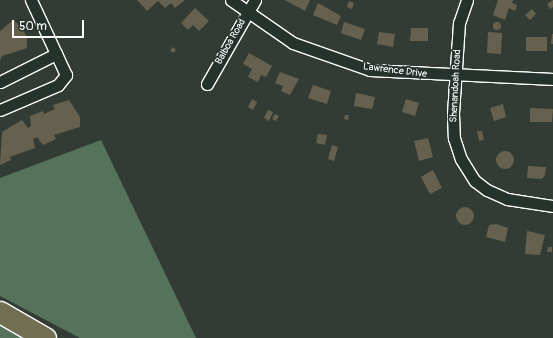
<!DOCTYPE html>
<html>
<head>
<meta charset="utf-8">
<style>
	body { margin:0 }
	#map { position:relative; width:553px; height:338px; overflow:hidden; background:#333c34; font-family:Pangolin,sans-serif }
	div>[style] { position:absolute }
	.green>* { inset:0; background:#55735a }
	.building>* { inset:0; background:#66614f }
	.round { border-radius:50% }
	.roads { filter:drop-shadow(1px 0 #fff) drop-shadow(-1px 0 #fff) drop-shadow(0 1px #fff) drop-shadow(0 -1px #fff) }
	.street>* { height:11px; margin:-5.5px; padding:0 5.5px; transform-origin:5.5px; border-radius:5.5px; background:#26332d }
	.highway>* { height:21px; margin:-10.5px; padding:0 10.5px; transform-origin:10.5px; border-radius:10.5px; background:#726e52 }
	span { translate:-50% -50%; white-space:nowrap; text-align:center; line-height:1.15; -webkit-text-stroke:3.5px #26332d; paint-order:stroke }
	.street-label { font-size:10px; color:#fff }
	.scale { position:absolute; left:12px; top:20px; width:72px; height:18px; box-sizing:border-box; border:2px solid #fff; border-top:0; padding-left:5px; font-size:12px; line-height:14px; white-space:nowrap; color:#fff; -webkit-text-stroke:3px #26332d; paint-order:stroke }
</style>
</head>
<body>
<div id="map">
	<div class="green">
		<div style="clip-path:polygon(101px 140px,196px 338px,80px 338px,0 296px,0 178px)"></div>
		<div style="clip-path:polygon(0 321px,30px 338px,0 338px)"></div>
	</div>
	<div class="building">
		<div style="clip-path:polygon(137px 0,185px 0,175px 8px,171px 3px,165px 8px,158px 1px,147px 11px)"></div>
		<div style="clip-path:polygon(285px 0,310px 0,305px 11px)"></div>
		<div style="clip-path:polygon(498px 0,513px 0,512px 3px,517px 5px,515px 11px,509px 8px,505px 20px,493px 15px)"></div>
		<div style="clip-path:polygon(553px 0,553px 7px,550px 9px,547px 4px)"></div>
		<div style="clip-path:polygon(349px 1px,354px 3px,352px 9px,347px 7px)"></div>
		<div style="clip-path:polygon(318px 3px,341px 16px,337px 25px,313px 15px)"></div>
		<div style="clip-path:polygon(195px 8px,209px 21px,199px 31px,193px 25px,188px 30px,181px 23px)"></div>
		<div style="clip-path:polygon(532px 9px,536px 14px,530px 20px,525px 15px)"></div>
		<div style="clip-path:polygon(13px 20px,22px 27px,27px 38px,27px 48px,2px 56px,0 61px,0 31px)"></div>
		<div style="clip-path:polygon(344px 22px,365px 29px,361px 40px,341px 33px)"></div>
		<div class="round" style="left:493px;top:22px;width:8px;height:8px"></div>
		<div style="clip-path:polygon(411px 28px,428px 28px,428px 41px,410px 41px)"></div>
		<div style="clip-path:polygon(379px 32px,395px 34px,393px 47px,377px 44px)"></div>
		<div style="clip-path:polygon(488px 32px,502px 33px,501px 54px,487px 53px)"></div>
		<div style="clip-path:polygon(552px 34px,553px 34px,553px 44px,551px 44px)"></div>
		<div style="clip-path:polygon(526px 37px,547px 37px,547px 51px,526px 51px)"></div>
		<div style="clip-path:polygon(173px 47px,176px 50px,173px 53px,170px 50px)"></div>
		<div style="clip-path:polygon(249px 53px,272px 66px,266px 77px,261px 75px,258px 82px,248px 77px,252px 69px,243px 64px)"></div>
		<div style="clip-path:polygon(280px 72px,299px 79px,290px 95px,281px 91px,283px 86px,275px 83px)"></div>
		<div style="clip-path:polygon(313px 85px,331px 91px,327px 104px,308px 98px)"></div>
		<div style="clip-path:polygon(356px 93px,375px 97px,372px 109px,354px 106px)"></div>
		<div style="clip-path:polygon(252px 99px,257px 102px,253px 110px,248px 107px)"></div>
		<div style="clip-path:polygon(406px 99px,419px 103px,415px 116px,402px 112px)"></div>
		<div style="clip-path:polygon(69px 100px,80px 117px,80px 127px,54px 135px,56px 139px,43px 145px,37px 137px,33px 139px,35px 148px,10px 157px,11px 160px,0 165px,2px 132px,22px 120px,28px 128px,31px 126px,30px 116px,43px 111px,44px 114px,55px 109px,53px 105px)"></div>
		<div style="clip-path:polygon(503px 104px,506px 117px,494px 121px,490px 108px)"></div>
		<div style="clip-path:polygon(530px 108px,553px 109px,552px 122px,530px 122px)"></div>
		<div style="clip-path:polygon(268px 110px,273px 112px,269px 121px,264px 118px)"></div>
		<div style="clip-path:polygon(275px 114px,279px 116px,276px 121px,272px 119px)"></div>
		<div style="clip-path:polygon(345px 115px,349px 115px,348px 120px,344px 119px)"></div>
		<div style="clip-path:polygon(477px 131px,482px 131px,484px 140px,479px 141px)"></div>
		<div style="clip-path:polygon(318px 134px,327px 135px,325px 145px,316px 143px)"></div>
		<div style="clip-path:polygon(428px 138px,433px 157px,419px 161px,414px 141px)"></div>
		<div style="clip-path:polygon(332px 145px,338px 147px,334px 161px,328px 159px)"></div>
		<div class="round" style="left:496px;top:151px;width:18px;height:18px"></div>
		<div style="clip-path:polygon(528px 166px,546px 167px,545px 175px,542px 179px,527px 178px)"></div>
		<div style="clip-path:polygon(433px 170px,442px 188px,430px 194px,421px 177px)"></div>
		<div class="round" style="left:456px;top:207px;width:18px;height:18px"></div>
		<div style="clip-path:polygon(496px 224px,508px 228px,505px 242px,486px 237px,489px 225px)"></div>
		<div style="clip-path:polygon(527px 231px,545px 235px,540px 255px,525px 254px)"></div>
		<div style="clip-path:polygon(548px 247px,552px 247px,552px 252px,547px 252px)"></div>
	</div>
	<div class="roads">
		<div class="street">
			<div style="left:231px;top:0;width:75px;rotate:34.7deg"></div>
			<div style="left:293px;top:43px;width:82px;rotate:19.3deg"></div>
			<div style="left:370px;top:70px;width:183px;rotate:2.8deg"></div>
			<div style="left:467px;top:0;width:24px;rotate:109deg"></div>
			<div style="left:459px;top:23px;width:90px;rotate:93.8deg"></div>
			<div style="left:453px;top:113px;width:25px;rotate:88deg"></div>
			<div style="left:454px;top:138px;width:22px;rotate:72deg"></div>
			<div style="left:461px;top:159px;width:26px;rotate:58deg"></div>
			<div style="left:475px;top:181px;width:15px;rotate:37deg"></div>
			<div style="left:487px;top:190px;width:22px;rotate:24deg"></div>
			<div style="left:507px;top:199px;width:47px;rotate:8.7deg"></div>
			<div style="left:0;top:82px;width:63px;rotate:-26.6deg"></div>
			<div style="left:207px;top:84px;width:97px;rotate:-60.3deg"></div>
			<div style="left:0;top:110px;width:63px;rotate:-23.3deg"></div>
			<div style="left:58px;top:85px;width:13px;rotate:-51deg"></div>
			<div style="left:66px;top:75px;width:83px;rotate:-115deg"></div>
		</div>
		<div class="highway">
			<div style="left:0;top:312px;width:52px;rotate:30deg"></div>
		</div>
	</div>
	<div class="street-label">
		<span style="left:231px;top:42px;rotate:-60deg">Balboa Road</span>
		<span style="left:395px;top:71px;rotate:7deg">Lawrence Drive</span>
		<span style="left:456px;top:86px;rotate:-87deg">Shenandoah Road</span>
	</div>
	<div class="scale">50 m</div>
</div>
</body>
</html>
